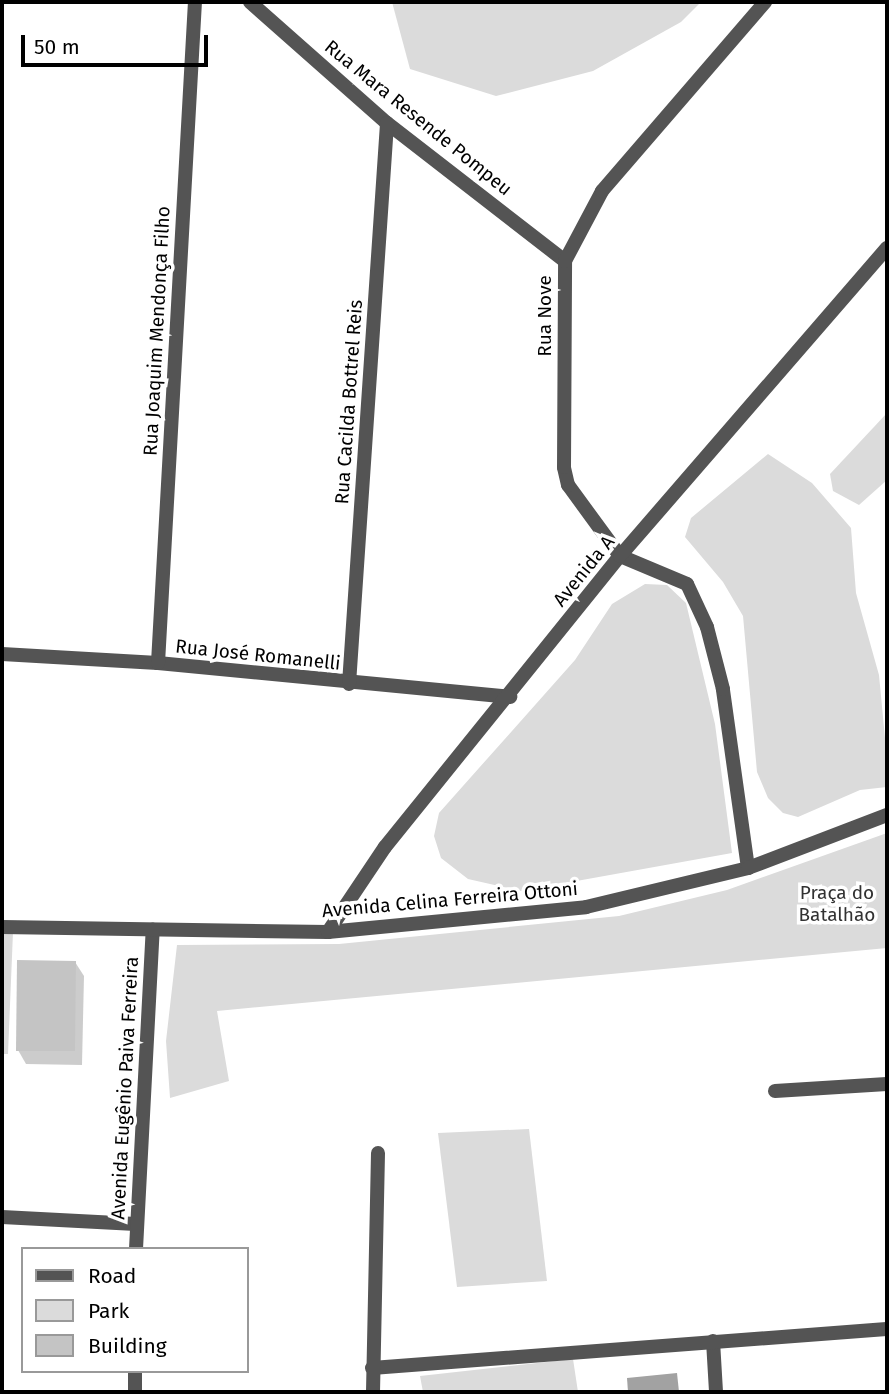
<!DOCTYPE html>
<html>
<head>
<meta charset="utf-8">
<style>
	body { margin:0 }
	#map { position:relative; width:889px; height:1394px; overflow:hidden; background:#fff; font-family:"Fira Sans",sans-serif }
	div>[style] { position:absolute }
	.green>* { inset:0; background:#dbdbdb }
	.water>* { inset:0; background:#a2a2a2 }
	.shadow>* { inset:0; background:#0003 }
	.building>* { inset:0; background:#c4c4c4 }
	.service>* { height:14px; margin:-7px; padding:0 7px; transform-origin:7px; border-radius:7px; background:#545454 }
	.minor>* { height:14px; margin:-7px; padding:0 7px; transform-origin:7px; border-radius:7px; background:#545454 }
	.tertiary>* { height:14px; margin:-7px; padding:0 7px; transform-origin:7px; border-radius:7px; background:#545454 }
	span { translate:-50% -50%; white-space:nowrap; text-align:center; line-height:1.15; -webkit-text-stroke:7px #fff; paint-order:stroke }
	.street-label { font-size:19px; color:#000 }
	.park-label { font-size:19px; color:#323232 }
	.frame { position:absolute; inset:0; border:4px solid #000; pointer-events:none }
	.legend { position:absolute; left:21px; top:1247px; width:228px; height:126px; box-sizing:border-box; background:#fff; border:2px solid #999; margin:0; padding:9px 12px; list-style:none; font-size:21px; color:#000 }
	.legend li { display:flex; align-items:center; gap:14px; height:35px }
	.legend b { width:35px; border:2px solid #999 }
	.scale { position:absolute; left:21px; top:35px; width:187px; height:32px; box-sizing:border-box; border:4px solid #000; border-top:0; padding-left:9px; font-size:21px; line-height:24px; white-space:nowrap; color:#000; -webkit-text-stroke:5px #fff; paint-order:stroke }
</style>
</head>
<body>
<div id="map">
	<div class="green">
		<div style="clip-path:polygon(392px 2px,701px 2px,681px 22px,593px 71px,496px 96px,410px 69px)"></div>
		<div style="clip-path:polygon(887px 413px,887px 480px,859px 505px,833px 491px,830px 474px)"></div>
		<div style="clip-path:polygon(768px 454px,812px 483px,851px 528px,856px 593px,879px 675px,887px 759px,887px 787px,860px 790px,798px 817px,783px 813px,768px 798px,757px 772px,743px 616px,723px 582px,685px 537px,691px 518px)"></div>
		<div style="clip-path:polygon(645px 584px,667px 585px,686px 603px,715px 724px,732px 853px,521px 891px,468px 879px,441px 858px,434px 836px,439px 813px,575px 660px,612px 604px)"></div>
		<div style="clip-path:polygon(887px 833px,887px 948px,217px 1011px,229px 1081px,170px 1098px,166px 1041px,177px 945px,339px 944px,619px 916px,727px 890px)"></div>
		<div style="clip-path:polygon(2px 932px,13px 932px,8px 1054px,2px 1054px)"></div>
		<div style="clip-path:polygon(529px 1129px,547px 1281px,457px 1287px,438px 1133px)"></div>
		<div style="clip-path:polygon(573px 1359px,578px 1392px,423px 1392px,420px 1376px)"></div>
	</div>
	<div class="water">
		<div style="clip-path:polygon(677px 1373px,679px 1392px,628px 1392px,627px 1378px)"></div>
	</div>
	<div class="shadow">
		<div style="clip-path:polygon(75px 962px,84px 976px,82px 1065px,26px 1064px,18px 1050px)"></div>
	</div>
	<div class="building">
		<div style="clip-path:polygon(17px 960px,76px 961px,75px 1051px,16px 1051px)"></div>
	</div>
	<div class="service">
		<div style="left:775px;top:1091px;width:112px;rotate:-3.6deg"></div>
		<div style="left:713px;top:1341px;width:51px;rotate:86.6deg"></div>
		<div style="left:372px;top:1368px;width:516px;rotate:-4.33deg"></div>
		<div style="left:373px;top:1392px;width:239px;rotate:-88.8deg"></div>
	</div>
	<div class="minor">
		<div style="left:250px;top:2px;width:183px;rotate:41.5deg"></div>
		<div style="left:387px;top:123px;width:225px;rotate:37.8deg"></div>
		<div style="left:2px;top:654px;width:156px;rotate:3.3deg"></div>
		<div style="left:158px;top:663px;width:354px;rotate:5.5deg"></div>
		<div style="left:158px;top:663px;width:662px;rotate:-86.8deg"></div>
		<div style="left:349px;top:684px;width:562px;rotate:-86.12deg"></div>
		<div style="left:748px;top:868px;width:181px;rotate:-98deg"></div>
		<div style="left:723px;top:689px;width:64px;rotate:-104.5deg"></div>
		<div style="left:707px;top:627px;width:47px;rotate:-114.9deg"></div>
		<div style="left:687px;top:584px;width:73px;rotate:-157.3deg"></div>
		<div style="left:620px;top:556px;width:88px;rotate:-126.2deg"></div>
		<div style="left:568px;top:485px;width:18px;rotate:-103deg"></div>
		<div style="left:564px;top:467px;width:206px;rotate:-89.7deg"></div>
		<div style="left:565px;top:261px;width:79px;rotate:-62.1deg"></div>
		<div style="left:602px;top:191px;width:250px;rotate:-49.2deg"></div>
		<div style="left:2px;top:1217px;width:134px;rotate:3deg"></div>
		<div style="left:136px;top:1249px;width:320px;rotate:-87deg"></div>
		<div style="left:135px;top:1392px;width:21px;rotate:-90deg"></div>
	</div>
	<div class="tertiary">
		<div style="left:2px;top:927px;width:326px;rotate:0.9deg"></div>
		<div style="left:328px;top:932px;width:259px;rotate:-5.5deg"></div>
		<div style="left:586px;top:907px;width:167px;rotate:-13.5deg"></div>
		<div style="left:748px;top:868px;width:149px;rotate:-20.9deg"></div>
		<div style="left:328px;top:932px;width:102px;rotate:-56.2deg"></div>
		<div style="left:385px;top:847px;width:374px;rotate:-51.1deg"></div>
		<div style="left:620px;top:556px;width:408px;rotate:-49.1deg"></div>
	</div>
	<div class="street-label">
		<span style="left:418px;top:118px;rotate:39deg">Rua Mara Resende Pompeu</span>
		<span style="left:545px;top:316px;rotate:-90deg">Rua Nove</span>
		<span style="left:157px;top:331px;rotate:-87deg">Rua Joaquim Mendonça Filho</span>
		<span style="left:349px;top:402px;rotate:-86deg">Rua Cacilda Bottrel Reis</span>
		<span style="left:584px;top:571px;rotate:-51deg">Avenida A</span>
		<span style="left:258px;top:655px;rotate:6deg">Rua José Romanelli</span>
		<span style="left:450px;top:900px;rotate:-5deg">Avenida Celina Ferreira Ottoni</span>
		<span style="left:125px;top:1088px;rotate:-87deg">Avenida Eugênio Paiva Ferreira</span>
	</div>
	<div class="park-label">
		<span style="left:837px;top:904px">Praça do<br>Batalhão</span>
	</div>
	<div class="frame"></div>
	<ul class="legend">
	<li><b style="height:9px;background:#545454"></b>Road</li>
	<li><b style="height:19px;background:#dbdbdb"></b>Park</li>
	<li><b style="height:19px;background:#c4c4c4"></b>Building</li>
	</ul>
	<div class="scale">50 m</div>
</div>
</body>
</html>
